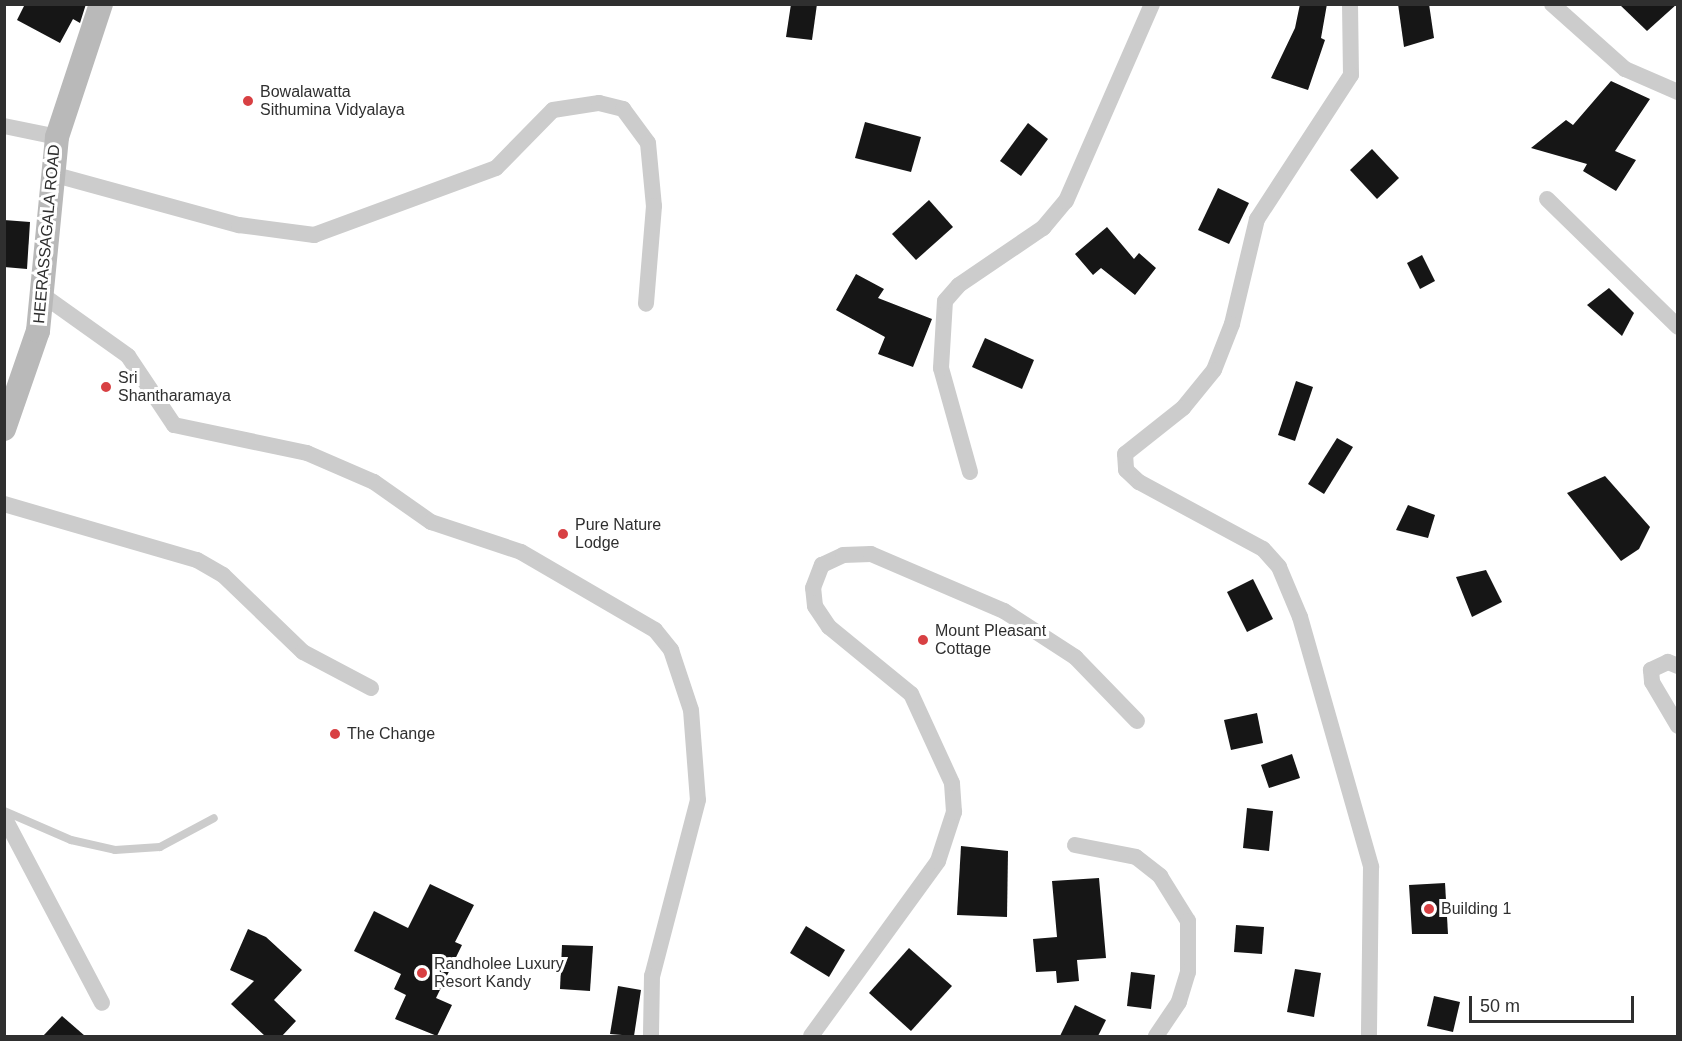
<!DOCTYPE html>
<html>
<head>
<meta charset="utf-8">
<style>
	body { margin:0 }
	#map { position:relative; width:1682px; height:1041px; overflow:hidden; background:#fff; font-family:Arial,sans-serif }
	div>[style] { position:absolute }
	.building>* { inset:0; background:#161616 }
	.lane>* { height:8px; margin:-4px; padding:0 4px; transform-origin:4px; border-radius:4px; background:#ccc }
	.street>* { height:16px; margin:-8px; padding:0 8px; transform-origin:8px; border-radius:8px; background:#ccc }
	.secondary>* { height:24px; margin:-12px; padding:0 12px; transform-origin:12px; border-radius:12px; background:#b9b9b9 }
	.dots>* { width:16px; height:16px; translate:-50% -50%; box-sizing:border-box; border:3px solid #fff; border-radius:50% }
	span { translate:-50% -50%; white-space:nowrap; text-align:center; line-height:1.15; -webkit-text-stroke:6px #fff; paint-order:stroke }
	.poi-label { font-size:16px; color:#2f2f2f }
	.left { translate:0 -50%; text-align:left }
	.street-label { font-size:16px; color:#2f2f2f }
	.frame { position:absolute; inset:0; border:6px solid #2f2f2f; pointer-events:none }
	.scale { position:absolute; left:1469px; top:996px; width:165px; height:27px; box-sizing:border-box; border:3px solid #2f2f2f; border-top:0; padding-left:8px; font-size:18px; line-height:21px; white-space:nowrap; color:#2f2f2f; -webkit-text-stroke:4px #fff; paint-order:stroke }
</style>
</head>
<body>
<div id="map">
	<div class="building">
		<div style="clip-path:polygon(25px 4px,86px 4px,80px 23px,73px 19px,60px 43px,17px 20px)"></div>
		<div style="clip-path:polygon(791px 4px,817px 4px,812px 40px,786px 37px)"></div>
		<div style="clip-path:polygon(1300px 4px,1327px 4px,1321px 38px,1325px 40px,1308px 90px,1271px 78px,1295px 28px)"></div>
		<div style="clip-path:polygon(1398px 4px,1429px 4px,1434px 38px,1404px 47px)"></div>
		<div style="clip-path:polygon(1619px 4px,1677px 4px,1647px 31px)"></div>
		<div style="clip-path:polygon(1611px 81px,1650px 99px,1615px 151px,1636px 160px,1616px 191px,1583px 171px,1587px 164px,1531px 148px,1566px 120px,1573px 125px)"></div>
		<div style="clip-path:polygon(865px 122px,921px 137px,911px 172px,855px 158px)"></div>
		<div style="clip-path:polygon(1028px 123px,1048px 139px,1021px 176px,1000px 161px)"></div>
		<div style="clip-path:polygon(1372px 149px,1399px 178px,1377px 199px,1350px 170px)"></div>
		<div style="clip-path:polygon(1218px 188px,1249px 203px,1229px 244px,1198px 230px)"></div>
		<div style="clip-path:polygon(929px 200px,953px 227px,916px 260px,892px 234px)"></div>
		<div style="clip-path:polygon(4px 220px,30px 222px,27px 269px,4px 267px)"></div>
		<div style="clip-path:polygon(1107px 227px,1134px 259px,1139px 253px,1156px 268px,1135px 295px,1101px 268px,1093px 275px,1075px 254px)"></div>
		<div style="clip-path:polygon(1422px 255px,1435px 281px,1420px 289px,1407px 263px)"></div>
		<div style="clip-path:polygon(856px 274px,884px 289px,878px 298px,932px 319px,913px 367px,878px 354px,885px 337px,836px 310px)"></div>
		<div style="clip-path:polygon(1609px 288px,1634px 313px,1622px 336px,1587px 305px)"></div>
		<div style="clip-path:polygon(985px 338px,1034px 360px,1022px 389px,972px 367px)"></div>
		<div style="clip-path:polygon(1296px 381px,1313px 387px,1295px 441px,1278px 435px)"></div>
		<div style="clip-path:polygon(1337px 438px,1353px 447px,1324px 494px,1308px 484px)"></div>
		<div style="clip-path:polygon(1605px 476px,1650px 527px,1639px 549px,1621px 561px,1567px 493px)"></div>
		<div style="clip-path:polygon(1408px 505px,1435px 515px,1428px 538px,1396px 530px)"></div>
		<div style="clip-path:polygon(1486px 570px,1502px 602px,1472px 617px,1456px 577px)"></div>
		<div style="clip-path:polygon(1253px 579px,1273px 619px,1247px 632px,1227px 592px)"></div>
		<div style="clip-path:polygon(1257px 713px,1263px 743px,1231px 750px,1224px 720px)"></div>
		<div style="clip-path:polygon(1292px 754px,1300px 778px,1269px 788px,1261px 765px)"></div>
		<div style="clip-path:polygon(1247px 808px,1273px 811px,1269px 851px,1243px 848px)"></div>
		<div style="clip-path:polygon(961px 846px,1008px 851px,1007px 917px,957px 915px)"></div>
		<div style="clip-path:polygon(1099px 878px,1106px 958px,1077px 960px,1079px 981px,1057px 983px,1056px 971px,1036px 972px,1033px 939px,1057px 937px,1052px 881px)"></div>
		<div style="clip-path:polygon(1445px 883px,1448px 934px,1412px 934px,1409px 885px)"></div>
		<div style="clip-path:polygon(430px 884px,474px 905px,455px 942px,462px 945px,436px 998px,452px 1005px,437px 1036px,395px 1019px,406px 995px,394px 989px,401px 974px,354px 951px,374px 911px,408px 928px)"></div>
		<div style="clip-path:polygon(1236px 925px,1264px 927px,1262px 954px,1234px 952px)"></div>
		<div style="clip-path:polygon(806px 926px,845px 950px,829px 977px,790px 953px)"></div>
		<div style="clip-path:polygon(248px 929px,266px 937px,302px 970px,274px 1000px,296px 1021px,282px 1036px,265px 1036px,231px 1004px,254px 981px,230px 970px)"></div>
		<div style="clip-path:polygon(562px 945px,593px 946px,590px 991px,560px 989px)"></div>
		<div style="clip-path:polygon(909px 948px,952px 986px,911px 1031px,869px 993px)"></div>
		<div style="clip-path:polygon(1295px 969px,1321px 973px,1314px 1017px,1287px 1012px)"></div>
		<div style="clip-path:polygon(1131px 972px,1155px 975px,1151px 1009px,1127px 1006px)"></div>
		<div style="clip-path:polygon(618px 986px,641px 990px,634px 1036px,610px 1034px)"></div>
		<div style="clip-path:polygon(1434px 996px,1460px 1002px,1453px 1032px,1427px 1026px)"></div>
		<div style="clip-path:polygon(1075px 1005px,1106px 1020px,1098px 1036px,1060px 1036px)"></div>
		<div style="clip-path:polygon(62px 1016px,85px 1036px,43px 1036px)"></div>
	</div>
	<div class="lane">
		<div style="left:4px;top:811px;width:73px;rotate:23.4deg"></div>
		<div style="left:71px;top:840px;width:45px;rotate:12.8deg"></div>
		<div style="left:115px;top:850px;width:45px;rotate:-3.8deg"></div>
		<div style="left:160px;top:847px;width:61px;rotate:-28.2deg"></div>
	</div>
	<div class="street">
		<div style="left:1350px;top:4px;width:71px;rotate:89.2deg"></div>
		<div style="left:1351px;top:75px;width:172px;rotate:123.1deg"></div>
		<div style="left:1257px;top:219px;width:108px;rotate:103.4deg"></div>
		<div style="left:1232px;top:324px;width:49px;rotate:111.4deg"></div>
		<div style="left:1214px;top:370px;width:49px;rotate:129.2deg"></div>
		<div style="left:1183px;top:408px;width:74px;rotate:141.6deg"></div>
		<div style="left:1125px;top:454px;width:16px;rotate:86deg"></div>
		<div style="left:1126px;top:470px;width:18px;rotate:43deg"></div>
		<div style="left:1139px;top:482px;width:141px;rotate:28.4deg"></div>
		<div style="left:1263px;top:549px;width:24px;rotate:48deg"></div>
		<div style="left:1279px;top:567px;width:54px;rotate:67.2deg"></div>
		<div style="left:1300px;top:617px;width:260px;rotate:74.1deg"></div>
		<div style="left:1371px;top:867px;width:169px;rotate:90.7deg"></div>
		<div style="left:1552px;top:4px;width:98px;rotate:41.7deg"></div>
		<div style="left:1625px;top:69px;width:58px;rotate:23.5deg"></div>
		<div style="left:4px;top:126px;width:54px;rotate:11.7deg"></div>
		<div style="left:52px;top:174px;width:194px;rotate:15.3deg"></div>
		<div style="left:239px;top:225px;width:76px;rotate:7.6deg"></div>
		<div style="left:314px;top:235px;width:194px;rotate:-20.2deg"></div>
		<div style="left:496px;top:168px;width:81px;rotate:-45.5deg"></div>
		<div style="left:553px;top:110px;width:47px;rotate:-8.7deg"></div>
		<div style="left:599px;top:103px;width:25px;rotate:14deg"></div>
		<div style="left:623px;top:109px;width:42px;rotate:53.7deg"></div>
		<div style="left:648px;top:143px;width:63px;rotate:84.6deg"></div>
		<div style="left:654px;top:206px;width:98px;rotate:94.7deg"></div>
		<div style="left:1547px;top:199px;width:183px;rotate:44.3deg"></div>
		<div style="left:44px;top:296px;width:103px;rotate:35.5deg"></div>
		<div style="left:128px;top:356px;width:83px;rotate:56.3deg"></div>
		<div style="left:174px;top:425px;width:136px;rotate:11.9deg"></div>
		<div style="left:307px;top:453px;width:73px;rotate:23.4deg"></div>
		<div style="left:374px;top:482px;width:70px;rotate:35.1deg"></div>
		<div style="left:431px;top:522px;width:95px;rotate:18.4deg"></div>
		<div style="left:521px;top:552px;width:155px;rotate:30.2deg"></div>
		<div style="left:655px;top:630px;width:26px;rotate:51deg"></div>
		<div style="left:671px;top:650px;width:63px;rotate:71.6deg"></div>
		<div style="left:691px;top:710px;width:90px;rotate:85.6deg"></div>
		<div style="left:698px;top:800px;width:182px;rotate:104.6deg"></div>
		<div style="left:652px;top:976px;width:60px;rotate:91deg"></div>
		<div style="left:970px;top:472px;width:108px;rotate:-105.6deg"></div>
		<div style="left:941px;top:368px;width:67px;rotate:-86.6deg"></div>
		<div style="left:945px;top:301px;width:21px;rotate:-49deg"></div>
		<div style="left:959px;top:285px;width:102px;rotate:-34.2deg"></div>
		<div style="left:1043px;top:228px;width:35px;rotate:-50deg"></div>
		<div style="left:1066px;top:201px;width:215px;rotate:-66.4deg"></div>
		<div style="left:4px;top:504px;width:201px;rotate:16.2deg"></div>
		<div style="left:197px;top:560px;width:30px;rotate:30deg"></div>
		<div style="left:223px;top:575px;width:111px;rotate:43.9deg"></div>
		<div style="left:303px;top:652px;width:77px;rotate:27.9deg"></div>
		<div style="left:1678px;top:666px;width:11px;rotate:-158deg"></div>
		<div style="left:1668px;top:662px;width:19px;rotate:155deg"></div>
		<div style="left:1651px;top:670px;width:12px;rotate:85deg"></div>
		<div style="left:1652px;top:682px;width:51px;rotate:59.4deg"></div>
		<div style="left:4px;top:817px;width:210px;rotate:62.2deg"></div>
		<div style="left:1075px;top:845px;width:62px;rotate:11.1deg"></div>
		<div style="left:1136px;top:857px;width:31px;rotate:38deg"></div>
		<div style="left:1160px;top:876px;width:53px;rotate:58.1deg"></div>
		<div style="left:1188px;top:921px;width:51px;rotate:90deg"></div>
		<div style="left:1188px;top:972px;width:31px;rotate:107deg"></div>
		<div style="left:1179px;top:1002px;width:41px;rotate:124.1deg"></div>
		<div style="left:811px;top:1036px;width:216px;rotate:-54deg"></div>
		<div style="left:938px;top:861px;width:52px;rotate:-71.9deg"></div>
		<div style="left:954px;top:812px;width:29px;rotate:-94deg"></div>
		<div style="left:952px;top:783px;width:98px;rotate:-114.7deg"></div>
		<div style="left:911px;top:694px;width:106px;rotate:-140.7deg"></div>
		<div style="left:829px;top:627px;width:25px;rotate:-124deg"></div>
		<div style="left:815px;top:606px;width:18px;rotate:-96deg"></div>
		<div style="left:813px;top:588px;width:25px;rotate:-69deg"></div>
		<div style="left:822px;top:565px;width:23px;rotate:-25deg"></div>
		<div style="left:843px;top:555px;width:28px;rotate:-2deg"></div>
		<div style="left:871px;top:554px;width:145px;rotate:23.2deg"></div>
		<div style="left:1004px;top:611px;width:85px;rotate:32.9deg"></div>
		<div style="left:1075px;top:657px;width:89px;rotate:45.9deg"></div>
	</div>
	<div class="secondary">
		<div style="left:4px;top:429px;width:104px;rotate:-70.9deg"></div>
		<div style="left:38px;top:331px;width:195px;rotate:-84.4deg"></div>
		<div style="left:57px;top:137px;width:140px;rotate:-71.7deg"></div>
	</div>
	<div class="dots">
		<div style="left:248px;top:101px;background:#d84043"></div>
		<div style="left:106px;top:387px;background:#d84043"></div>
		<div style="left:563px;top:534px;background:#d84043"></div>
		<div style="left:923px;top:640px;background:#d84043"></div>
		<div style="left:335px;top:734px;background:#d84043"></div>
		<div style="left:1429px;top:909px;background:#d84043"></div>
		<div style="left:422px;top:973px;background:#d84043"></div>
	</div>
	<div class="poi-label">
		<span class="left" style="left:260px;top:101px">Bowalawatta<br>Sithumina Vidyalaya</span>
		<span class="left" style="left:118px;top:387px">Sri<br>Shantharamaya</span>
		<span class="left" style="left:575px;top:534px">Pure Nature<br>Lodge</span>
		<span class="left" style="left:935px;top:640px">Mount Pleasant<br>Cottage</span>
		<span class="left" style="left:347px;top:734px">The Change</span>
		<span class="left" style="left:1441px;top:909px">Building 1</span>
		<span class="left" style="left:434px;top:973px">Randholee Luxury<br>Resort Kandy</span>
	</div>
	<div class="street-label">
		<span style="left:47px;top:234px;rotate:-85deg">HEERASSAGALA ROAD</span>
	</div>
	<div class="frame"></div>
	<div class="scale">50 m</div>
</div>
</body>
</html>
